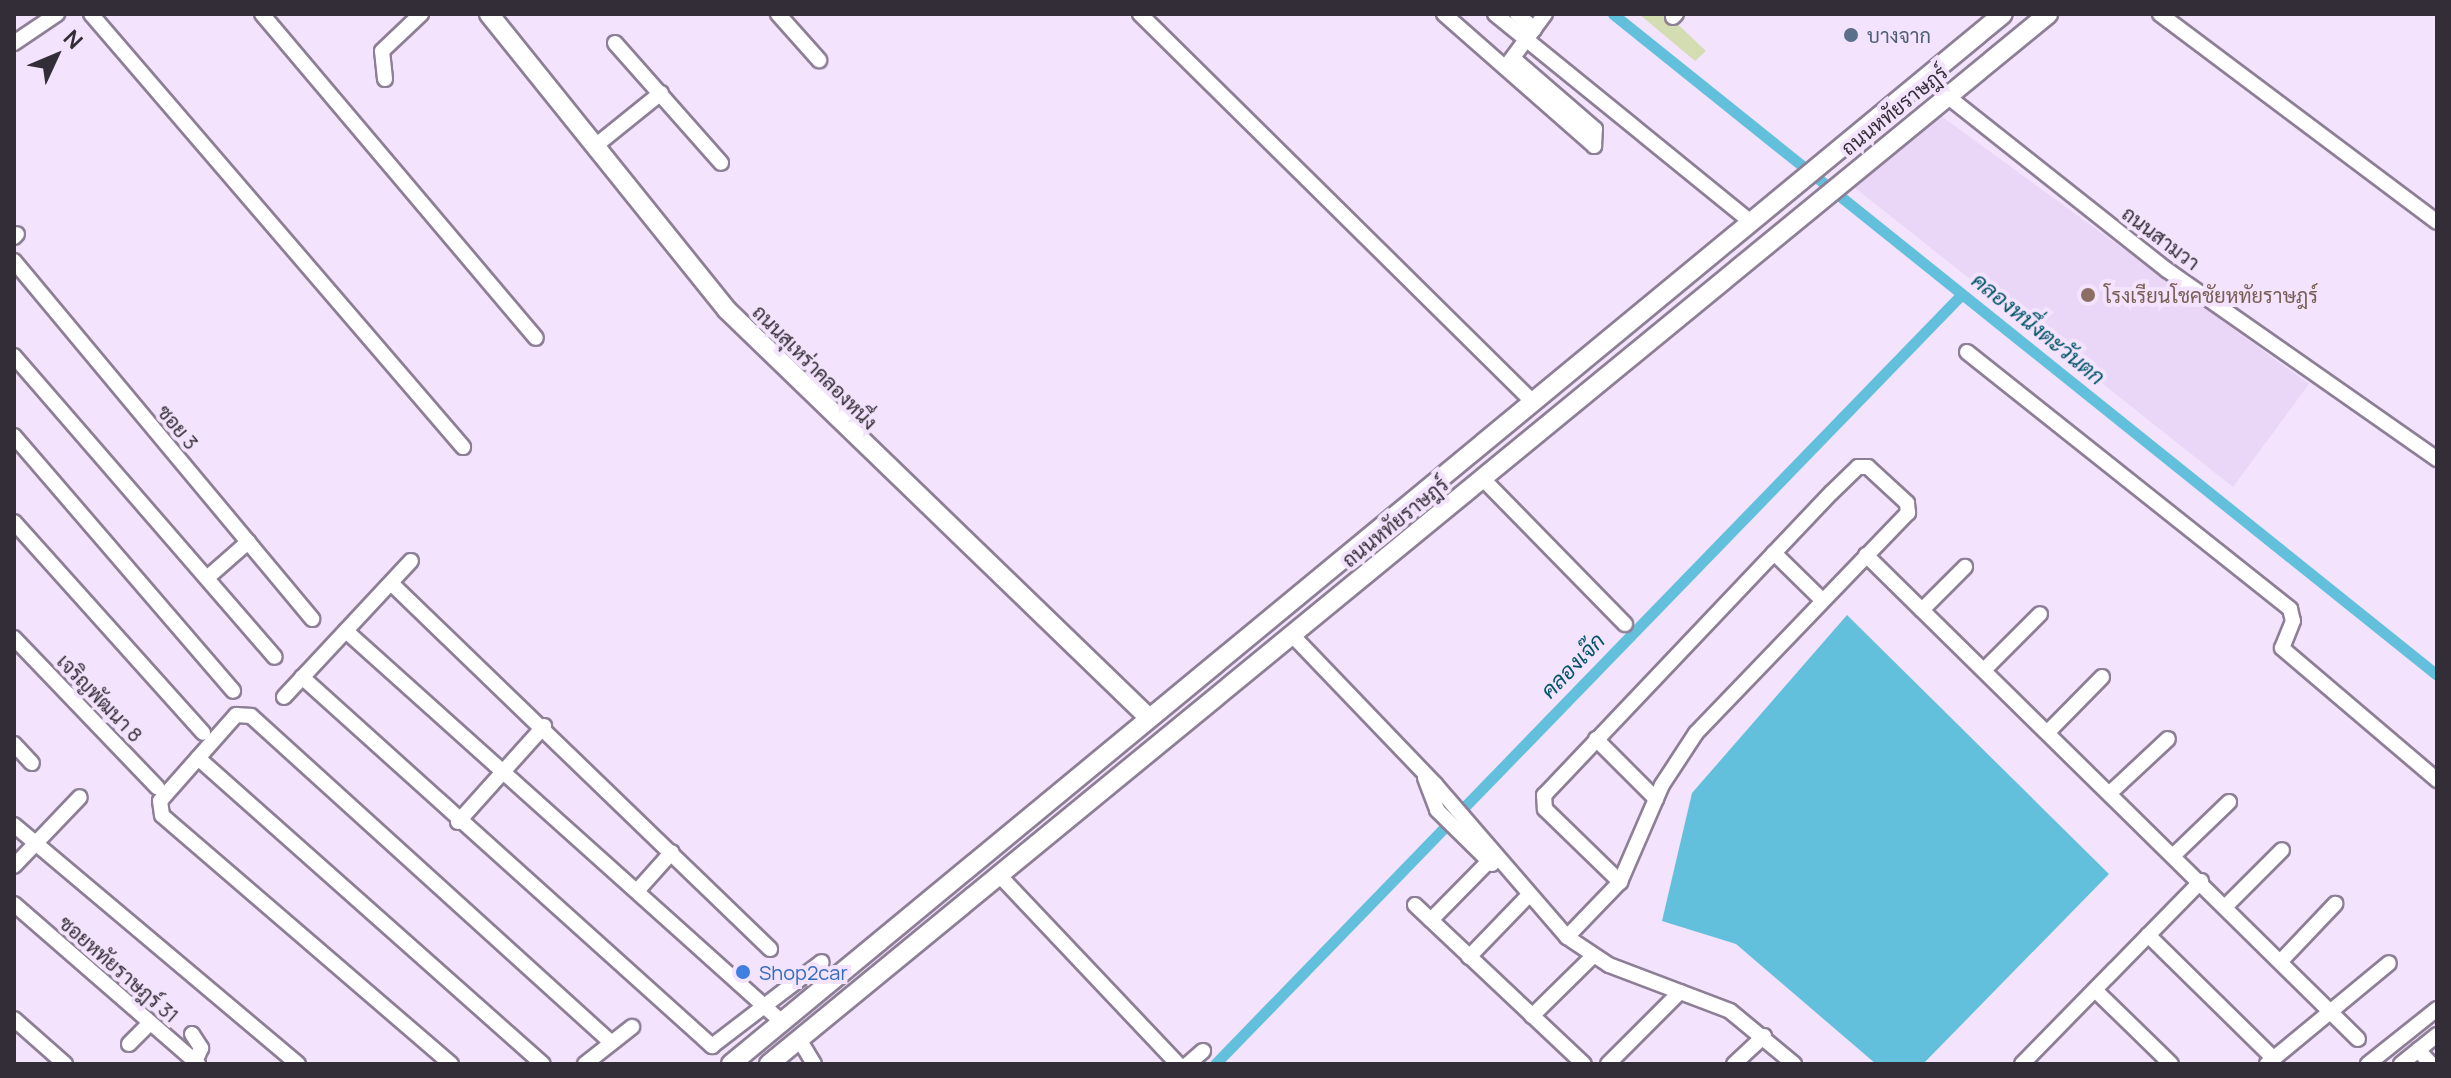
<!DOCTYPE html>
<html>
<head>
<meta charset="utf-8">
<style>
	body { margin:0 }
	#map { position:relative; width:2451px; height:1078px; overflow:hidden; background:#f3e3fd; font-family:Manrope,Sarabun,sans-serif }
	div>[style] { position:absolute }
	.built>* { inset:0; background:#ead7f7 }
	.green>* { inset:0; background:#d4ddb1 }
	.water>* { inset:0; background:#63c0dd }
	.canal>* { height:11px; margin:-5.5px; padding:0 5.5px; transform-origin:5.5px; border-radius:5.5px; background:#63c0dd }
	.roads { filter:drop-shadow(2px 0 #8d7f96) drop-shadow(-2px 0 #8d7f96) drop-shadow(0 2px #8d7f96) drop-shadow(0 -2px #8d7f96) }
	.minor>* { height:14px; margin:-7px; padding:0 7px; transform-origin:7px; border-radius:7px; background:#fff }
	.major>* { height:18px; margin:-9px; padding:0 9px; transform-origin:9px; border-radius:9px; background:#fff }
	.dots>* { width:22px; height:22px; translate:-50% -50%; box-sizing:border-box; border:4px solid #f3e3fd; border-radius:50% }
	span { translate:-50% -50%; white-space:nowrap; text-align:center; line-height:1.15; -webkit-text-stroke:8px #f3e3fd; paint-order:stroke }
	.service-label { font-size:20px; color:#4e5e75 }
	.left { translate:0 -50%; text-align:left }
	.street-label { font-size:20px; color:#332d37 }
	.education-label { font-size:20px; color:#785e54 }
	.shop-label { font-size:20px; color:#366cbe }
	.water-label { font-size:22px; color:#01566a; font-style:italic }
	.frame { position:absolute; inset:0; border:16px solid #332d37; pointer-events:none }
	.north { position:absolute; left:16px; top:16px; width:80px; height:80px; -webkit-text-stroke:6px #f3e3fd; paint-order:stroke; rotate:46deg; font-size:22px; font-weight:700; line-height:32px; text-align:center; color:#332d37 }
	.north::after { content:''; display:block; margin:auto; width:28px; height:36px; background:#332d37; clip-path:polygon(50% 0,100% 100%,50% 72%,0 100%) }
</style>
</head>
<body>
<div id="map">
	<div class="built">
		<div style="clip-path:polygon(1937px 113px,2309px 384px,2233px 487px,1850px 184px)"></div>
	</div>
	<div class="green">
		<div style="clip-path:polygon(1639px 14px,1667px 14px,1706px 51px,1695px 61px)"></div>
	</div>
	<div class="water">
		<div style="clip-path:polygon(1847px 615px,2109px 874px,1923px 1064px,1876px 1064px,1736px 944px,1662px 921px,1692px 793px)"></div>
	</div>
	<div class="canal">
		<div style="left:1613px;top:14px;width:1056px;rotate:38.74deg"></div>
		<div style="left:1215px;top:1064px;width:1070px;rotate:-45.87deg"></div>
	</div>
	<div class="roads">
		<div class="minor">
			<div style="left:91px;top:14px;width:571px;rotate:49.33deg"></div>
			<div style="left:262px;top:14px;width:424px;rotate:49.8deg"></div>
			<div style="left:778px;top:14px;width:62px;rotate:48.3deg"></div>
			<div style="left:1140px;top:14px;width:554px;rotate:44.63deg"></div>
			<div style="left:1444px;top:14px;width:200px;rotate:41.3deg"></div>
			<div style="left:1594px;top:146px;width:17px;rotate:-87deg"></div>
			<div style="left:1595px;top:129px;width:107px;rotate:-139.2deg"></div>
			<div style="left:1495px;top:14px;width:328px;rotate:39.1deg"></div>
			<div style="left:1517px;top:14px;width:23px;rotate:41deg"></div>
			<div style="left:2160px;top:14px;width:346px;rotate:36.9deg"></div>
			<div style="left:1673px;top:17px;width:4px;rotate:-45deg"></div>
			<div style="left:14px;top:43px;width:52px;rotate:-34deg"></div>
			<div style="left:615px;top:43px;width:160px;rotate:48.5deg"></div>
			<div style="left:1508px;top:64px;width:62px;rotate:-53.5deg"></div>
			<div style="left:385px;top:79px;width:28px;rotate:-96deg"></div>
			<div style="left:382px;top:51px;width:54px;rotate:-43.5deg"></div>
			<div style="left:1946px;top:95px;width:282px;rotate:38.4deg"></div>
			<div style="left:2167px;top:270px;width:330px;rotate:35deg"></div>
			<div style="left:594px;top:147px;width:86px;rotate:-38.9deg"></div>
			<div style="left:14px;top:237px;width:4px;rotate:-45deg"></div>
			<div style="left:14px;top:261px;width:466px;rotate:50.2deg"></div>
			<div style="left:1967px;top:352px;width:413px;rotate:38.5deg"></div>
			<div style="left:2290px;top:609px;width:12px;rotate:76deg"></div>
			<div style="left:2293px;top:621px;width:29px;rotate:112deg"></div>
			<div style="left:2282px;top:648px;width:204px;rotate:40.4deg"></div>
			<div style="left:14px;top:356px;width:398px;rotate:49.1deg"></div>
			<div style="left:14px;top:436px;width:336px;rotate:49.3deg"></div>
			<div style="left:1483px;top:479px;width:203px;rotate:45.6deg"></div>
			<div style="left:14px;top:522px;width:283px;rotate:48.1deg"></div>
			<div style="left:1774px;top:553px;width:66px;rotate:44.4deg"></div>
			<div style="left:1866px;top:555px;width:690px;rotate:44.53deg"></div>
			<div style="left:207px;top:578px;width:55px;rotate:-41.3deg"></div>
			<div style="left:391px;top:583px;width:527px;rotate:44deg"></div>
			<div style="left:1922px;top:610px;width:61px;rotate:-45deg"></div>
			<div style="left:346px;top:631px;width:586px;rotate:41.89deg"></div>
			<div style="left:1292px;top:635px;width:207px;rotate:46.2deg"></div>
			<div style="left:1435px;top:784px;width:202px;rotate:49.2deg"></div>
			<div style="left:1567px;top:937px;width:50px;rotate:33.7deg"></div>
			<div style="left:1609px;top:965px;width:129px;rotate:20.8deg"></div>
			<div style="left:1730px;top:1011px;width:83px;rotate:39.6deg"></div>
			<div style="left:14px;top:638px;width:207px;rotate:46.2deg"></div>
			<div style="left:1984px;top:670px;width:79px;rotate:-45deg"></div>
			<div style="left:302px;top:677px;width:552px;rotate:41.99deg"></div>
			<div style="left:712px;top:1046px;width:138px;rotate:-37.4deg"></div>
			<div style="left:284px;top:697px;width:186px;rotate:-47deg"></div>
			<div style="left:2048px;top:732px;width:77px;rotate:-45.5deg"></div>
			<div style="left:1596px;top:739px;width:85px;rotate:45deg"></div>
			<div style="left:14px;top:744px;width:26px;rotate:47deg"></div>
			<div style="left:198px;top:758px;width:461px;rotate:41.6deg"></div>
			<div style="left:1425px;top:778px;width:34px;rotate:69deg"></div>
			<div style="left:1437px;top:810px;width:77px;rotate:44.5deg"></div>
			<div style="left:2110px;top:793px;width:79px;rotate:-43deg"></div>
			<div style="left:458px;top:822px;width:129px;rotate:-48.1deg"></div>
			<div style="left:14px;top:825px;width:371px;rotate:40.1deg"></div>
			<div style="left:2175px;top:854px;width:75px;rotate:-43.9deg"></div>
			<div style="left:14px;top:866px;width:95px;rotate:-46.3deg"></div>
			<div style="left:1000px;top:876px;width:259px;rotate:46.6deg"></div>
			<div style="left:637px;top:891px;width:52px;rotate:-48.1deg"></div>
			<div style="left:14px;top:904px;width:244px;rotate:41deg"></div>
			<div style="left:1415px;top:905px;width:232px;rotate:43.3deg"></div>
			<div style="left:2226px;top:906px;width:79px;rotate:-45deg"></div>
			<div style="left:1431px;top:920px;width:90px;rotate:-45.5deg"></div>
			<div style="left:2148px;top:935px;width:175px;rotate:44.5deg"></div>
			<div style="left:1567px;top:937px;width:76px;rotate:-46.1deg"></div>
			<div style="left:1620px;top:882px;width:106px;rotate:-66.6deg"></div>
			<div style="left:1662px;top:785px;width:62px;rotate:-56.8deg"></div>
			<div style="left:1696px;top:733px;width:306px;rotate:-46.1deg"></div>
			<div style="left:1908px;top:513px;width:10px;rotate:-96deg"></div>
			<div style="left:1907px;top:503px;width:53px;rotate:-137.3deg"></div>
			<div style="left:1868px;top:467px;width:10px;rotate:180deg"></div>
			<div style="left:1858px;top:467px;width:37px;rotate:136deg"></div>
			<div style="left:1831px;top:493px;width:417px;rotate:133.5deg"></div>
			<div style="left:1544px;top:795px;width:14px;rotate:86deg"></div>
			<div style="left:1545px;top:809px;width:105px;rotate:44.2deg"></div>
			<div style="left:1469px;top:957px;width:85px;rotate:-46deg"></div>
			<div style="left:2281px;top:961px;width:79px;rotate:-46.5deg"></div>
			<div style="left:2095px;top:990px;width:106px;rotate:44.2deg"></div>
			<div style="left:1532px;top:1016px;width:84px;rotate:-44.5deg"></div>
			<div style="left:14px;top:1019px;width:68px;rotate:41.4deg"></div>
			<div style="left:192px;top:1034px;width:17px;rotate:57deg"></div>
			<div style="left:201px;top:1048px;width:15px;rotate:113deg"></div>
			<div style="left:799px;top:1039px;width:29px;rotate:59deg"></div>
			<div style="left:129px;top:1044px;width:30px;rotate:-45deg"></div>
			<div style="left:2418px;top:1050px;width:19px;rotate:47deg"></div>
			<div style="left:451px;top:1064px;width:381px;rotate:-139.3deg"></div>
			<div style="left:162px;top:815px;width:14px;rotate:-98deg"></div>
			<div style="left:160px;top:801px;width:115px;rotate:-48.5deg"></div>
			<div style="left:236px;top:715px;width:15px;rotate:4deg"></div>
			<div style="left:251px;top:716px;width:486px;rotate:42.2deg"></div>
			<div style="left:585px;top:1064px;width:60px;rotate:-38.2deg"></div>
			<div style="left:1188px;top:1064px;width:20px;rotate:-41deg"></div>
			<div style="left:1608px;top:1064px;width:102px;rotate:-45deg"></div>
			<div style="left:1734px;top:1064px;width:41px;rotate:-43deg"></div>
			<div style="left:2022px;top:1064px;width:256px;rotate:-45.6deg"></div>
			<div style="left:2267px;top:1064px;width:158px;rotate:-39.6deg"></div>
			<div style="left:2368px;top:1064px;width:88px;rotate:-38.6deg"></div>
			<div style="left:2401px;top:1064px;width:46px;rotate:-38.9deg"></div>
		</div>
		<div class="major">
			<div style="left:489px;top:14px;width:380px;rotate:51.2deg"></div>
			<div style="left:727px;top:310px;width:586px;rotate:44.03deg"></div>
			<div style="left:731px;top:1064px;width:1649px;rotate:-39.54deg"></div>
			<div style="left:769px;top:1064px;width:1655px;rotate:-39.38deg"></div>
		</div>
	</div>
	<div class="dots">
		<div style="left:1851px;top:35px;background:#5c6f8a"></div>
		<div style="left:2088px;top:295px;background:#8d6e63"></div>
		<div style="left:743px;top:972px;background:#3f7fe0"></div>
	</div>
	<div class="service-label">
		<span class="left" style="left:1867px;top:35px">บางจาก</span>
	</div>
	<div class="street-label">
		<span style="left:1894px;top:110px;rotate:-39deg">ถนนหทัยราษฎร์</span>
		<span style="left:2161px;top:238px;rotate:37deg">ถนนสามวา</span>
		<span style="left:815px;top:367px;rotate:45deg">ถนนสุเหร่าคลองหนึ่ง</span>
		<span style="left:178px;top:427px;rotate:50deg">ซอย 3</span>
		<span style="left:1395px;top:522px;rotate:-39deg">ถนนหทัยราษฎร์</span>
		<span style="left:100px;top:698px;rotate:46deg">เจริญพัฒนา 8</span>
		<span style="left:119px;top:969px;rotate:41deg">ซอยหทัยราษฎร์ 31</span>
	</div>
	<div class="education-label">
		<span class="left" style="left:2104px;top:295px">โรงเรียนโชคชัยหทัยราษฎร์</span>
	</div>
	<div class="shop-label">
		<span class="left" style="left:759px;top:972px">Shop2car</span>
	</div>
	<div class="water-label">
		<span style="left:2038px;top:329px;rotate:39deg">คลองหนึ่งตะวันตก</span>
		<span style="left:1573px;top:666px;rotate:-46deg">คลองเจ๊ก</span>
	</div>
	<div class="frame"></div>
	<div class="north">N</div>
</div>
</body>
</html>
